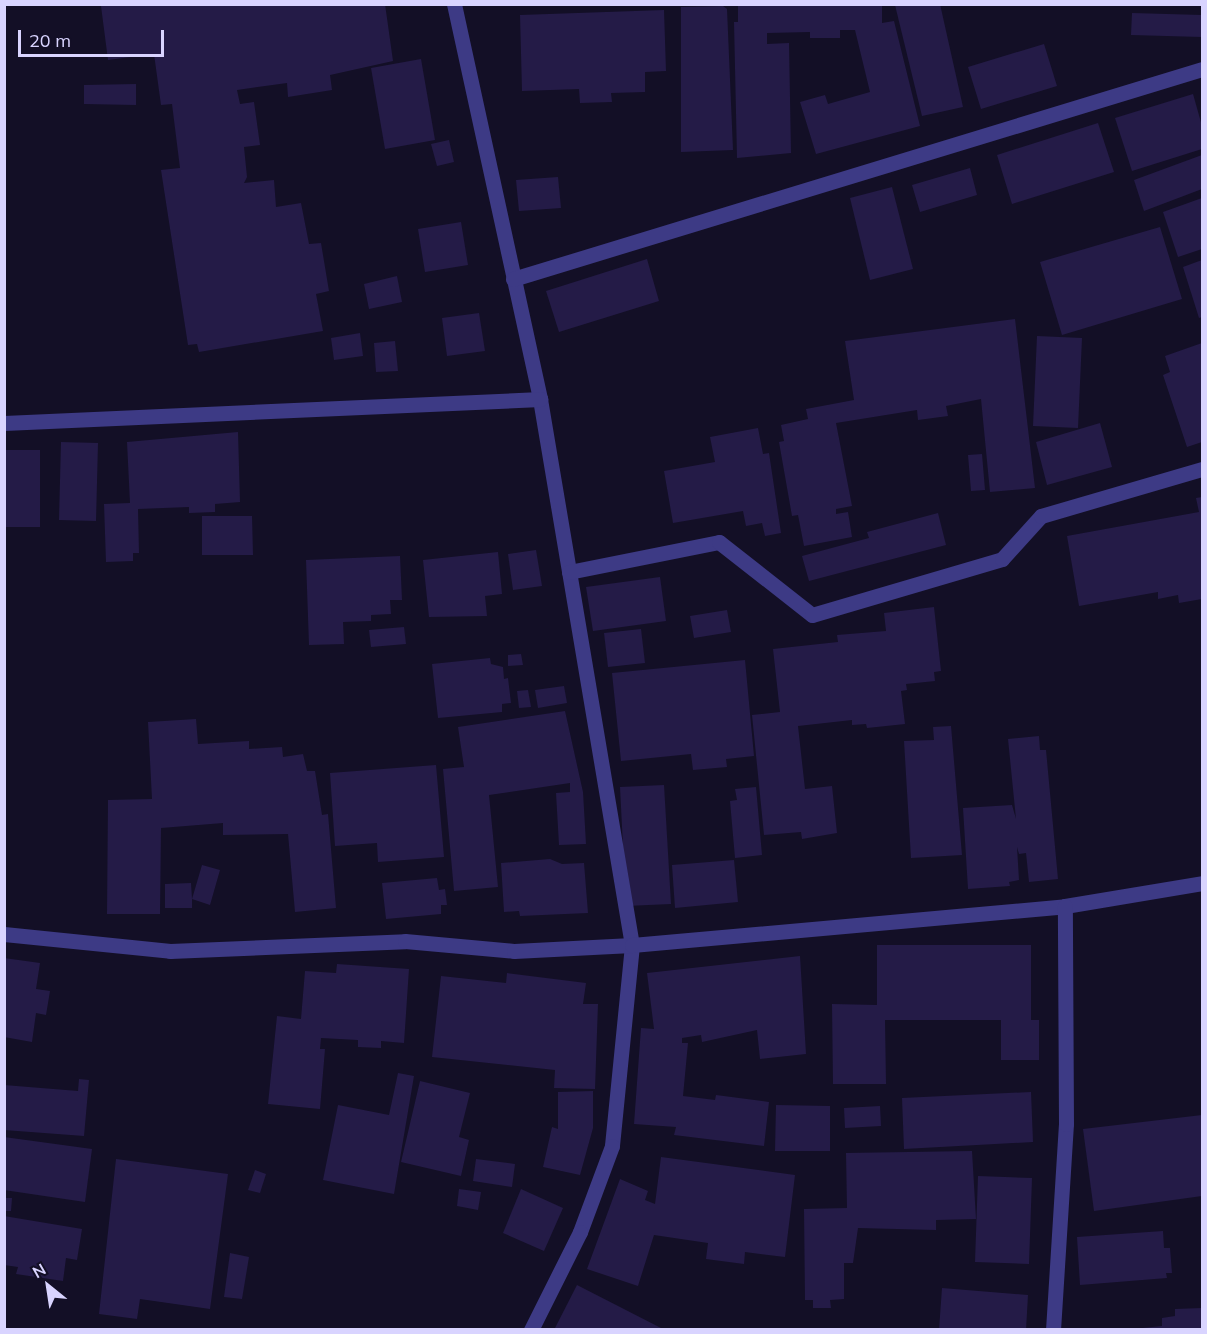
<!DOCTYPE html>
<html>
<head>
<meta charset="utf-8">
<style>
	body { margin:0 }
	#map { position:relative; width:1207px; height:1334px; overflow:hidden; background:#130f26; font-family:Mulish,sans-serif }
	div>[style] { position:absolute }
	.building>* { inset:0; background:#241b47 }
	.street>* { height:15px; margin:-7.5px; padding:0 7.5px; transform-origin:7.5px; border-radius:7.5px; background:#3d3a85 }
	span { translate:-50% -50%; white-space:nowrap; text-align:center; line-height:1.15; -webkit-text-stroke:5px #130f26; paint-order:stroke }
	.frame { position:absolute; inset:0; border:6px solid #d9d4ff; pointer-events:none }
	.north { position:absolute; left:18px; top:1256px; width:60px; height:60px; -webkit-text-stroke:4px #130f26; paint-order:stroke; rotate:330deg; font-size:16px; font-weight:700; line-height:24px; text-align:center; color:#d9d4ff }
	.north::after { content:''; display:block; margin:auto; width:21px; height:27px; background:#d9d4ff; clip-path:polygon(50% 0,100% 100%,50% 72%,0 100%) }
	.scale { position:absolute; left:18px; top:30px; width:146px; height:27px; box-sizing:border-box; border:3px solid #d9d4ff; border-top:0; padding-left:8px; font-size:18px; line-height:21px; white-space:nowrap; color:#d9d4ff; -webkit-text-stroke:4px #130f26; paint-order:stroke }
</style>
</head>
<body>
<div id="map">
	<div class="building">
		<div style="clip-path:polygon(120px 4px,385px 4px,393px 61px,330px 75px,332px 90px,288px 97px,287px 83px,237px 90px,240px 104px,254px 102px,260px 145px,244px 147px,247px 177px,244px 183px,274px 180px,276px 207px,301px 203px,309px 244px,321px 243px,329px 291px,316px 294px,323px 331px,199px 352px,197px 344px,188px 345px,161px 170px,180px 168px,172px 104px,161px 105px,154px 54px,108px 60px,101px 6px)"></div>
		<div style="clip-path:polygon(738px 4px,882px 4px,882px 23px,894px 21px,920px 126px,816px 154px,800px 102px,825px 95px,828px 104px,870px 92px,855px 30px,840px 30px,840px 38px,810px 38px,810px 32px,767px 33px,767px 44px,789px 43px,791px 153px,737px 158px,734px 22px,738px 22px)"></div>
		<div style="clip-path:polygon(940px 4px,963px 107px,922px 116px,895px 5px)"></div>
		<div style="clip-path:polygon(723px 6px,727px 9px,733px 150px,681px 152px,681px 7px)"></div>
		<div style="clip-path:polygon(664px 10px,666px 71px,645px 72px,645px 92px,611px 93px,612px 102px,580px 103px,579px 89px,522px 91px,520px 15px)"></div>
		<div style="clip-path:polygon(1132px 13px,1202px 15px,1202px 37px,1131px 35px)"></div>
		<div style="clip-path:polygon(1044px 44px,1057px 86px,981px 109px,968px 67px)"></div>
		<div style="clip-path:polygon(421px 59px,435px 140px,385px 149px,371px 68px)"></div>
		<div style="clip-path:polygon(136px 84px,136px 105px,84px 104px,84px 85px)"></div>
		<div style="clip-path:polygon(1193px 94px,1202px 126px,1202px 149px,1132px 171px,1115px 118px)"></div>
		<div style="clip-path:polygon(1098px 123px,1114px 172px,1012px 204px,997px 155px)"></div>
		<div style="clip-path:polygon(449px 140px,454px 162px,437px 166px,431px 144px)"></div>
		<div style="clip-path:polygon(1202px 155px,1202px 189px,1144px 211px,1134px 180px)"></div>
		<div style="clip-path:polygon(970px 168px,977px 195px,920px 212px,912px 185px)"></div>
		<div style="clip-path:polygon(558px 177px,561px 208px,519px 211px,516px 180px)"></div>
		<div style="clip-path:polygon(892px 187px,913px 269px,870px 280px,850px 198px)"></div>
		<div style="clip-path:polygon(1202px 198px,1202px 249px,1178px 257px,1163px 212px)"></div>
		<div style="clip-path:polygon(461px 222px,468px 265px,425px 272px,418px 229px)"></div>
		<div style="clip-path:polygon(1160px 227px,1182px 299px,1062px 335px,1040px 262px)"></div>
		<div style="clip-path:polygon(647px 259px,659px 301px,559px 332px,546px 291px)"></div>
		<div style="clip-path:polygon(1202px 260px,1202px 317px,1199px 318px,1183px 267px)"></div>
		<div style="clip-path:polygon(397px 276px,402px 302px,369px 309px,364px 284px)"></div>
		<div style="clip-path:polygon(479px 313px,485px 351px,447px 356px,442px 318px)"></div>
		<div style="clip-path:polygon(1015px 319px,1035px 488px,990px 492px,981px 399px,946px 406px,948px 416px,918px 420px,917px 410px,836px 423px,852px 506px,836px 509px,836px 514px,848px 512px,852px 537px,804px 546px,798px 515px,792px 516px,779px 442px,784px 441px,781px 425px,808px 419px,806px 409px,854px 400px,845px 341px)"></div>
		<div style="clip-path:polygon(360px 333px,363px 356px,334px 360px,331px 338px)"></div>
		<div style="clip-path:polygon(1037px 336px,1082px 338px,1078px 428px,1033px 426px)"></div>
		<div style="clip-path:polygon(395px 341px,398px 371px,376px 372px,374px 343px)"></div>
		<div style="clip-path:polygon(1202px 343px,1202px 442px,1187px 447px,1163px 375px,1170px 372px,1165px 356px)"></div>
		<div style="clip-path:polygon(1100px 423px,1112px 467px,1047px 485px,1036px 442px)"></div>
		<div style="clip-path:polygon(758px 428px,763px 454px,769px 453px,781px 533px,765px 536px,762px 523px,746px 526px,743px 511px,673px 523px,664px 471px,715px 462px,710px 437px)"></div>
		<div style="clip-path:polygon(238px 432px,240px 502px,215px 504px,215px 512px,189px 513px,189px 507px,138px 509px,139px 553px,133px 553px,133px 561px,106px 562px,104px 504px,130px 503px,127px 442px)"></div>
		<div style="clip-path:polygon(61px 442px,98px 443px,96px 521px,59px 520px)"></div>
		<div style="clip-path:polygon(4px 450px,40px 450px,40px 527px,4px 527px)"></div>
		<div style="clip-path:polygon(982px 454px,985px 490px,971px 491px,968px 455px)"></div>
		<div style="clip-path:polygon(1202px 497px,1202px 599px,1179px 603px,1178px 595px,1158px 599px,1158px 592px,1079px 606px,1067px 536px,1199px 512px,1196px 498px)"></div>
		<div style="clip-path:polygon(938px 513px,946px 545px,809px 581px,802px 556px,869px 538px,867px 532px)"></div>
		<div style="clip-path:polygon(202px 516px,252px 516px,253px 555px,202px 555px)"></div>
		<div style="clip-path:polygon(536px 550px,542px 586px,513px 590px,508px 554px)"></div>
		<div style="clip-path:polygon(498px 552px,502px 594px,485px 596px,487px 616px,429px 617px,423px 560px)"></div>
		<div style="clip-path:polygon(400px 556px,402px 600px,390px 600px,391px 614px,371px 615px,371px 621px,343px 622px,344px 644px,309px 645px,306px 560px)"></div>
		<div style="clip-path:polygon(660px 577px,666px 621px,593px 631px,586px 587px)"></div>
		<div style="clip-path:polygon(934px 607px,941px 671px,934px 672px,935px 681px,906px 684px,907px 690px,901px 691px,905px 724px,867px 728px,866px 724px,852px 725px,852px 720px,798px 726px,805px 789px,832px 786px,837px 833px,802px 839px,801px 832px,764px 835px,752px 715px,780px 712px,773px 649px,838px 642px,837px 635px,886px 631px,884px 613px)"></div>
		<div style="clip-path:polygon(727px 610px,731px 632px,694px 638px,690px 616px)"></div>
		<div style="clip-path:polygon(404px 627px,406px 644px,371px 647px,369px 630px)"></div>
		<div style="clip-path:polygon(641px 629px,645px 663px,608px 667px,604px 633px)"></div>
		<div style="clip-path:polygon(521px 654px,523px 665px,508px 666px,508px 655px)"></div>
		<div style="clip-path:polygon(490px 658px,491px 664px,503px 667px,504px 679px,508px 678px,511px 703px,502px 704px,502px 712px,438px 718px,432px 664px)"></div>
		<div style="clip-path:polygon(745px 660px,754px 756px,726px 759px,727px 767px,693px 770px,691px 754px,621px 761px,612px 673px)"></div>
		<div style="clip-path:polygon(564px 686px,567px 703px,538px 708px,535px 690px)"></div>
		<div style="clip-path:polygon(528px 690px,531px 707px,519px 708px,517px 691px)"></div>
		<div style="clip-path:polygon(565px 711px,583px 792px,586px 844px,559px 845px,556px 793px,570px 792px,570px 783px,489px 795px,498px 887px,454px 891px,443px 769px,464px 767px,458px 727px)"></div>
		<div style="clip-path:polygon(196px 719px,198px 744px,249px 741px,249px 749px,282px 747px,283px 757px,303px 754px,307px 771px,315px 771px,322px 815px,328px 814px,336px 908px,295px 912px,288px 834px,223px 835px,223px 823px,161px 828px,160px 914px,107px 914px,108px 800px,152px 799px,148px 722px)"></div>
		<div style="clip-path:polygon(951px 726px,962px 855px,911px 858px,904px 741px,934px 740px,933px 727px)"></div>
		<div style="clip-path:polygon(1039px 736px,1040px 750px,1046px 750px,1058px 879px,1029px 882px,1026px 853px,1019px 854px,1017px 847px,1019px 880px,1009px 882px,1010px 886px,968px 889px,963px 808px,1012px 805px,1016px 819px,1008px 739px)"></div>
		<div style="clip-path:polygon(436px 765px,444px 857px,378px 862px,377px 843px,335px 846px,330px 773px)"></div>
		<div style="clip-path:polygon(664px 785px,671px 904px,626px 906px,620px 787px)"></div>
		<div style="clip-path:polygon(756px 787px,762px 855px,735px 858px,730px 801px,737px 800px,735px 789px)"></div>
		<div style="clip-path:polygon(550px 859px,562px 864px,584px 863px,588px 913px,520px 916px,519px 911px,504px 912px,501px 863px)"></div>
		<div style="clip-path:polygon(734px 860px,738px 902px,675px 908px,672px 865px)"></div>
		<div style="clip-path:polygon(202px 865px,220px 870px,210px 905px,192px 899px,192px 908px,165px 908px,165px 884px,191px 883px,192px 899px)"></div>
		<div style="clip-path:polygon(437px 878px,439px 890px,445px 889px,447px 905px,441px 905px,441px 914px,386px 919px,382px 883px)"></div>
		<div style="clip-path:polygon(877px 945px,1031px 945px,1031px 1020px,1039px 1020px,1039px 1060px,1001px 1060px,1001px 1020px,885px 1020px,886px 1084px,833px 1084px,832px 1004px,877px 1005px)"></div>
		<div style="clip-path:polygon(800px 956px,806px 1054px,760px 1059px,757px 1030px,702px 1042px,701px 1035px,682px 1038px,682px 1043px,688px 1043px,683px 1096px,715px 1100px,716px 1095px,769px 1102px,764px 1146px,674px 1135px,676px 1127px,634px 1124px,641px 1028px,654px 1029px,647px 973px)"></div>
		<div style="clip-path:polygon(4px 958px,40px 963px,36px 989px,50px 991px,46px 1015px,36px 1013px,32px 1042px,4px 1037px)"></div>
		<div style="clip-path:polygon(337px 964px,409px 969px,404px 1043px,381px 1041px,381px 1048px,358px 1047px,358px 1040px,321px 1038px,320px 1049px,325px 1049px,320px 1109px,268px 1104px,277px 1016px,301px 1019px,305px 971px,336px 973px)"></div>
		<div style="clip-path:polygon(507px 973px,586px 983px,583px 1004px,598px 1004px,595px 1089px,554px 1088px,555px 1070px,432px 1057px,441px 976px,506px 983px)"></div>
		<div style="clip-path:polygon(398px 1073px,414px 1076px,394px 1194px,323px 1180px,338px 1105px,389px 1115px)"></div>
		<div style="clip-path:polygon(79px 1079px,89px 1080px,84px 1136px,4px 1130px,4px 1085px,78px 1091px)"></div>
		<div style="clip-path:polygon(420px 1081px,470px 1093px,459px 1137px,469px 1140px,461px 1176px,401px 1162px)"></div>
		<div style="clip-path:polygon(593px 1091px,593px 1128px,580px 1175px,543px 1167px,552px 1127px,558px 1129px,558px 1092px)"></div>
		<div style="clip-path:polygon(1031px 1092px,1033px 1142px,904px 1149px,902px 1098px)"></div>
		<div style="clip-path:polygon(776px 1105px,830px 1106px,830px 1151px,775px 1151px)"></div>
		<div style="clip-path:polygon(880px 1106px,881px 1126px,845px 1128px,844px 1108px)"></div>
		<div style="clip-path:polygon(1202px 1115px,1202px 1196px,1094px 1211px,1083px 1129px)"></div>
		<div style="clip-path:polygon(4px 1137px,92px 1149px,85px 1202px,4px 1190px)"></div>
		<div style="clip-path:polygon(972px 1151px,976px 1219px,936px 1220px,936px 1230px,858px 1228px,853px 1263px,844px 1263px,844px 1299px,830px 1300px,831px 1308px,813px 1308px,813px 1300px,805px 1300px,804px 1209px,847px 1208px,846px 1153px)"></div>
		<div style="clip-path:polygon(661px 1157px,795px 1175px,785px 1257px,745px 1252px,744px 1264px,706px 1259px,708px 1243px,654px 1235px,638px 1286px,587px 1269px,620px 1179px,648px 1191px,645px 1200px,655px 1204px)"></div>
		<div style="clip-path:polygon(116px 1159px,228px 1174px,210px 1309px,140px 1299px,137px 1319px,99px 1314px)"></div>
		<div style="clip-path:polygon(476px 1159px,515px 1164px,512px 1187px,473px 1181px)"></div>
		<div style="clip-path:polygon(255px 1170px,266px 1174px,260px 1193px,248px 1190px)"></div>
		<div style="clip-path:polygon(978px 1176px,1032px 1178px,1029px 1264px,975px 1262px)"></div>
		<div style="clip-path:polygon(459px 1189px,481px 1192px,478px 1210px,457px 1206px)"></div>
		<div style="clip-path:polygon(521px 1189px,563px 1208px,544px 1251px,503px 1233px)"></div>
		<div style="clip-path:polygon(4px 1198px,12px 1198px,11px 1211px,4px 1211px)"></div>
		<div style="clip-path:polygon(4px 1216px,82px 1229px,77px 1260px,66px 1258px,63px 1281px,16px 1274px,18px 1267px,4px 1265px)"></div>
		<div style="clip-path:polygon(1163px 1231px,1164px 1248px,1170px 1248px,1172px 1273px,1166px 1273px,1167px 1278px,1080px 1285px,1077px 1237px)"></div>
		<div style="clip-path:polygon(230px 1253px,249px 1257px,242px 1299px,224px 1297px)"></div>
		<div style="clip-path:polygon(577px 1285px,661px 1328px,660px 1330px,554px 1330px)"></div>
		<div style="clip-path:polygon(942px 1288px,1028px 1295px,1026px 1330px,939px 1330px)"></div>
		<div style="clip-path:polygon(1202px 1308px,1202px 1330px,1123px 1330px,1162px 1326px,1162px 1318px,1175px 1316px,1175px 1309px)"></div>
	</div>
	<div class="street">
		<div style="left:454px;top:4px;width:404px;rotate:77.7deg"></div>
		<div style="left:540px;top:399px;width:554px;rotate:80.44deg"></div>
		<div style="left:632px;top:945px;width:202px;rotate:95.7deg"></div>
		<div style="left:612px;top:1146px;width:92px;rotate:110.4deg"></div>
		<div style="left:580px;top:1232px;width:110px;rotate:116.6deg"></div>
		<div style="left:513px;top:279px;width:720px;rotate:-16.95deg"></div>
		<div style="left:4px;top:423px;width:537px;rotate:-2.56deg"></div>
		<div style="left:569px;top:572px;width:153px;rotate:-11.3deg"></div>
		<div style="left:719px;top:542px;width:118px;rotate:38.1deg"></div>
		<div style="left:812px;top:615px;width:198px;rotate:-16.4deg"></div>
		<div style="left:1002px;top:559px;width:58px;rotate:-47.8deg"></div>
		<div style="left:1041px;top:516px;width:168px;rotate:-16.3deg"></div>
		<div style="left:4px;top:934px;width:167px;rotate:5.8deg"></div>
		<div style="left:170px;top:951px;width:235px;rotate:-2.4deg"></div>
		<div style="left:405px;top:941px;width:109px;rotate:5.2deg"></div>
		<div style="left:514px;top:951px;width:118px;rotate:-2.9deg"></div>
		<div style="left:632px;top:945px;width:435px;rotate:-5.1deg"></div>
		<div style="left:1065px;top:906px;width:139px;rotate:-9.5deg"></div>
		<div style="left:1053px;top:1330px;width:206px;rotate:-86.4deg"></div>
		<div style="left:1066px;top:1124px;width:218px;rotate:-90.3deg"></div>
	</div>
	<div class="frame"></div>
	<div class="north">N</div>
	<div class="scale">20 m</div>
</div>
</body>
</html>
